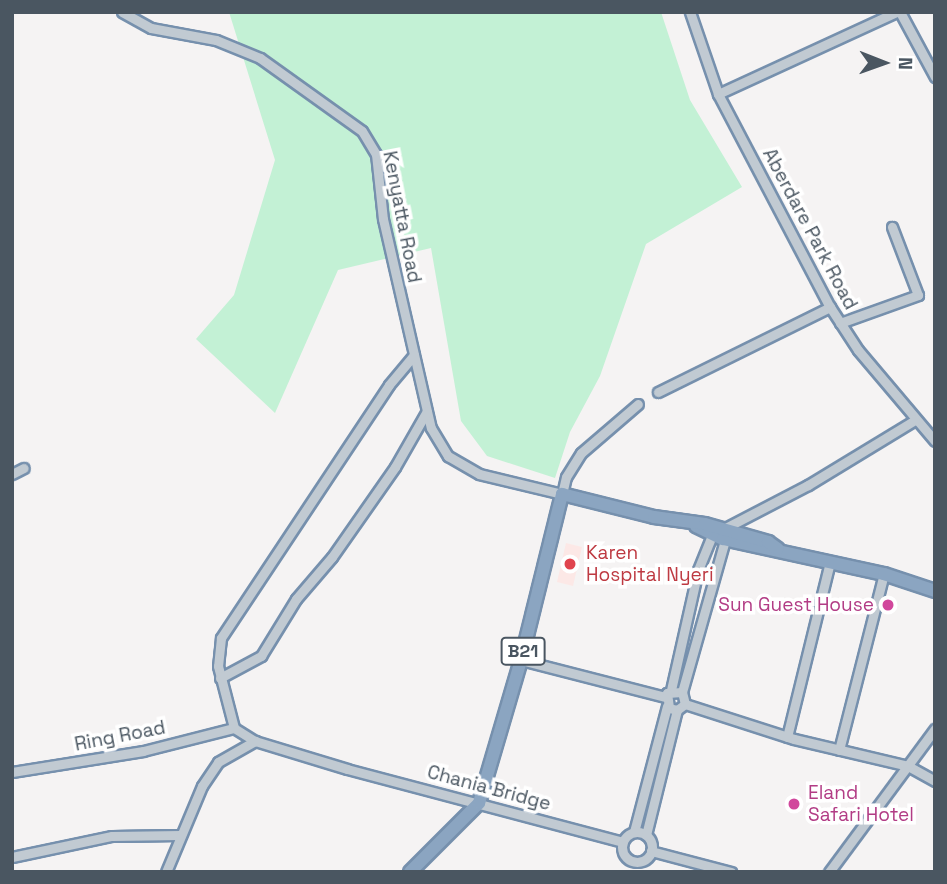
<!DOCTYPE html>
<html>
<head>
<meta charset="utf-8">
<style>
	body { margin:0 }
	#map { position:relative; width:947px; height:884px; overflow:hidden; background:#f5f3f3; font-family:"Space Grotesk",sans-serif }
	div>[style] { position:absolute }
	.medical>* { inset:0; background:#fce8e6 }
	.green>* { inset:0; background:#c3f1d5 }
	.roads { filter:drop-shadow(2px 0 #7690ad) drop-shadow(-2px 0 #7690ad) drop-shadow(0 2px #7690ad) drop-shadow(0 -2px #7690ad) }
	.minor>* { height:9px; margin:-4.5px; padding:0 4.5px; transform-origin:4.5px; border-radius:4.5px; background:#c1cad2 }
	.minor>.ring { margin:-4.5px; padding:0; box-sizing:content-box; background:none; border:9px solid #c1cad2; border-radius:50% }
	.highway>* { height:12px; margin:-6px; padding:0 6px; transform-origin:6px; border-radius:6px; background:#8ba5c1 }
	.dots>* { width:19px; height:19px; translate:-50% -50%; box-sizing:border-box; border:4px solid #fff; border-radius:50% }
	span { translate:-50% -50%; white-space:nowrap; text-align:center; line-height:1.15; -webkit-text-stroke:7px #fff; paint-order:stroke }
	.shield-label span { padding:2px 5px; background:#fff; border:2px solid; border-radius:5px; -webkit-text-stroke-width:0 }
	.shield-label { font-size:18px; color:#4a5661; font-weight:700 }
	.street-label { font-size:19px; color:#4a5661 }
	.health-label { font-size:19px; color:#be3a42 }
	.left { translate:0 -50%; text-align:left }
	.hotel-label { font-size:19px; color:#b23c85 }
	.right { translate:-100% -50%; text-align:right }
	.frame { position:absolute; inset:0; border:14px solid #4a5661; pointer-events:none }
	.north { position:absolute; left:849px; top:28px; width:70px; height:70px; -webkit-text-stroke:5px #fff; paint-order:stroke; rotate:91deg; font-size:19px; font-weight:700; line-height:28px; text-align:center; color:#4a5661 }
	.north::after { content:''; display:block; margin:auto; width:24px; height:32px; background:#4a5661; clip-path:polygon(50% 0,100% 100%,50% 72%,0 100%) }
</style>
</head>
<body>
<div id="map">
	<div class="medical">
		<div style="clip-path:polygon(566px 543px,582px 547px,573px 586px,557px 582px)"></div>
	</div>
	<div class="green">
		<div style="clip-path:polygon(229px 12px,661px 12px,690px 100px,742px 187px,646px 244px,600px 376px,570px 432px,555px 478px,487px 456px,461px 421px,431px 248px,338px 270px,275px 413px,196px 339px,234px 295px,275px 160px)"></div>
	</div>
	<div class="roads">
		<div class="minor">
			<div style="left:122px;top:12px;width:33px;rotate:29deg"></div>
			<div style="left:151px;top:28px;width:66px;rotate:10.5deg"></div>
			<div style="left:216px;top:40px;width:48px;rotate:22.2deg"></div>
			<div style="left:260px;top:58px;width:125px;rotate:35.6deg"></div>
			<div style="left:362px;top:131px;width:27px;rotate:59deg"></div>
			<div style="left:376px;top:154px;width:65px;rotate:83.9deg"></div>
			<div style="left:383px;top:219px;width:214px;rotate:77.1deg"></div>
			<div style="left:431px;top:428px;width:33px;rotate:59deg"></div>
			<div style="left:448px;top:456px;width:36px;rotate:30deg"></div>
			<div style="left:479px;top:474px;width:85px;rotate:13.5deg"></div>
			<div style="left:562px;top:494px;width:17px;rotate:-77deg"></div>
			<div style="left:566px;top:477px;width:28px;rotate:-58deg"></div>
			<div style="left:581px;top:453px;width:75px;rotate:-40.7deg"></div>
			<div style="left:690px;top:12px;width:87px;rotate:71.1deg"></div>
			<div style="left:718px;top:94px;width:241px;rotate:62.3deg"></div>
			<div style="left:830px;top:307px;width:51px;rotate:56.9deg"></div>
			<div style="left:858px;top:350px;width:119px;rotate:49.8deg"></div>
			<div style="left:900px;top:12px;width:74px;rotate:61.7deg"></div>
			<div style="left:718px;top:94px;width:196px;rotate:-24.7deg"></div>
			<div style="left:840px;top:323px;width:83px;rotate:-19.7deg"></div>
			<div style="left:918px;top:295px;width:73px;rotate:-110.9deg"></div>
			<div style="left:414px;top:355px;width:39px;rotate:130deg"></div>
			<div style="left:389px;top:385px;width:304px;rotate:123.6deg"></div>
			<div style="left:221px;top:638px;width:28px;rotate:96deg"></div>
			<div style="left:218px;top:666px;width:64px;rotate:75.5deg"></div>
			<div style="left:234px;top:728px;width:25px;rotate:32deg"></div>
			<div style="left:255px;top:741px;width:96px;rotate:16.9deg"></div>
			<div style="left:347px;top:769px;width:285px;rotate:14.8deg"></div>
			<div style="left:658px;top:392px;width:192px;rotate:-26.3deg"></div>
			<div style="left:12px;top:474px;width:13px;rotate:-27deg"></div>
			<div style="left:521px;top:660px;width:149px;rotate:14.4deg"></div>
			<div style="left:220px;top:678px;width:47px;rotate:-28.2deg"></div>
			<div style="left:261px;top:656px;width:67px;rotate:-58.4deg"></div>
			<div style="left:296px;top:599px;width:55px;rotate:-49.4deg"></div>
			<div style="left:332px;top:557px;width:110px;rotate:-55deg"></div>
			<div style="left:395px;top:467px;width:64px;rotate:-60.3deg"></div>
			<div style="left:671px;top:690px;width:123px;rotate:-77.3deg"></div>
			<div style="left:698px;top:570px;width:38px;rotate:-68deg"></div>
			<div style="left:712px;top:535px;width:108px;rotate:-27.5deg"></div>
			<div style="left:808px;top:485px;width:125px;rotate:-31.3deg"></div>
			<div style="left:682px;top:692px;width:15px;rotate:176deg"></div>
			<div style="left:667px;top:693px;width:15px;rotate:82deg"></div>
			<div style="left:669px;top:708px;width:8px;rotate:14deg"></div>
			<div style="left:677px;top:710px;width:10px;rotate:-37deg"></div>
			<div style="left:685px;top:704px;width:12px;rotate:-104deg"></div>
			<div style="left:682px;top:692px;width:162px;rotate:-74.2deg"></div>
			<div style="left:685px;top:704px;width:114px;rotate:17.8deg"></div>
			<div style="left:794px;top:739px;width:117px;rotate:13.3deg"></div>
			<div style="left:908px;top:766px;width:31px;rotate:29deg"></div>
			<div style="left:787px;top:737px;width:180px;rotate:-76.2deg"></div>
			<div style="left:839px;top:750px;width:182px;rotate:-75.7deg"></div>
			<div style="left:12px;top:772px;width:133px;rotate:-9.1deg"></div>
			<div style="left:143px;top:751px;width:94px;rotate:-14.2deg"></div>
			<div style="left:634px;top:832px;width:130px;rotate:-75.3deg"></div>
			<div class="ring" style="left:622px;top:832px;width:21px;height:21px"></div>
			<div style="left:646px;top:835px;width:129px;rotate:-76.1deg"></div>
			<div style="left:651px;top:851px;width:83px;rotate:14.7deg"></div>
			<div style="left:12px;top:857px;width:102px;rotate:-11.9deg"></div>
			<div style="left:112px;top:836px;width:68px;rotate:-0.8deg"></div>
			<div style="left:166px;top:872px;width:93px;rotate:-67.3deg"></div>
			<div style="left:202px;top:786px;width:29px;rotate:-56deg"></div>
			<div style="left:218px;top:762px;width:43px;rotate:-29.6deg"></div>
			<div style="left:829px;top:872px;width:178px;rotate:-53.5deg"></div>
		</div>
		<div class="highway">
			<div style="left:696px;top:526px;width:30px;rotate:26deg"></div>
			<div style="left:723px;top:539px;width:165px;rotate:12.3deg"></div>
			<div style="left:884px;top:574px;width:54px;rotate:18.4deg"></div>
			<div style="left:410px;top:872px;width:98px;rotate:-45deg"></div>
			<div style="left:479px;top:803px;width:149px;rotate:-73.6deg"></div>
			<div style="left:521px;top:660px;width:171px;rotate:-76.1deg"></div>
			<div style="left:562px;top:494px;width:95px;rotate:14deg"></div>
			<div style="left:654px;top:517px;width:51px;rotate:7.8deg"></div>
			<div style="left:705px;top:524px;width:66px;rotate:15.9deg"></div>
			<div style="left:768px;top:542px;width:12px;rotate:35deg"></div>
		</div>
	</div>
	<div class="dots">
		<div style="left:570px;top:564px;background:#e0444e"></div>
		<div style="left:888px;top:605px;background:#d1479c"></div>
		<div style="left:794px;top:804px;background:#d1479c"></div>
	</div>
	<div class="shield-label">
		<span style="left:523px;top:651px">B21</span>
	</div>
	<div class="street-label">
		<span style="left:402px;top:217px;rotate:79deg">Kenyatta Road</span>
		<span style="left:810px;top:229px;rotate:62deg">Aberdare Park Road</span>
		<span style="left:120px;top:736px;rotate:-11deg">Ring Road</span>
		<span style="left:489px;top:788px;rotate:15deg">Chania Bridge</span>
	</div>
	<div class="health-label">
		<span class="left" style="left:586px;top:564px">Karen<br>Hospital Nyeri</span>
	</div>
	<div class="hotel-label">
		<span class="right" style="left:874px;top:605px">Sun Guest House</span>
		<span class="left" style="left:808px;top:804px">Eland<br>Safari Hotel</span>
	</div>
	<div class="frame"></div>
	<div class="north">N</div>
</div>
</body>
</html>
